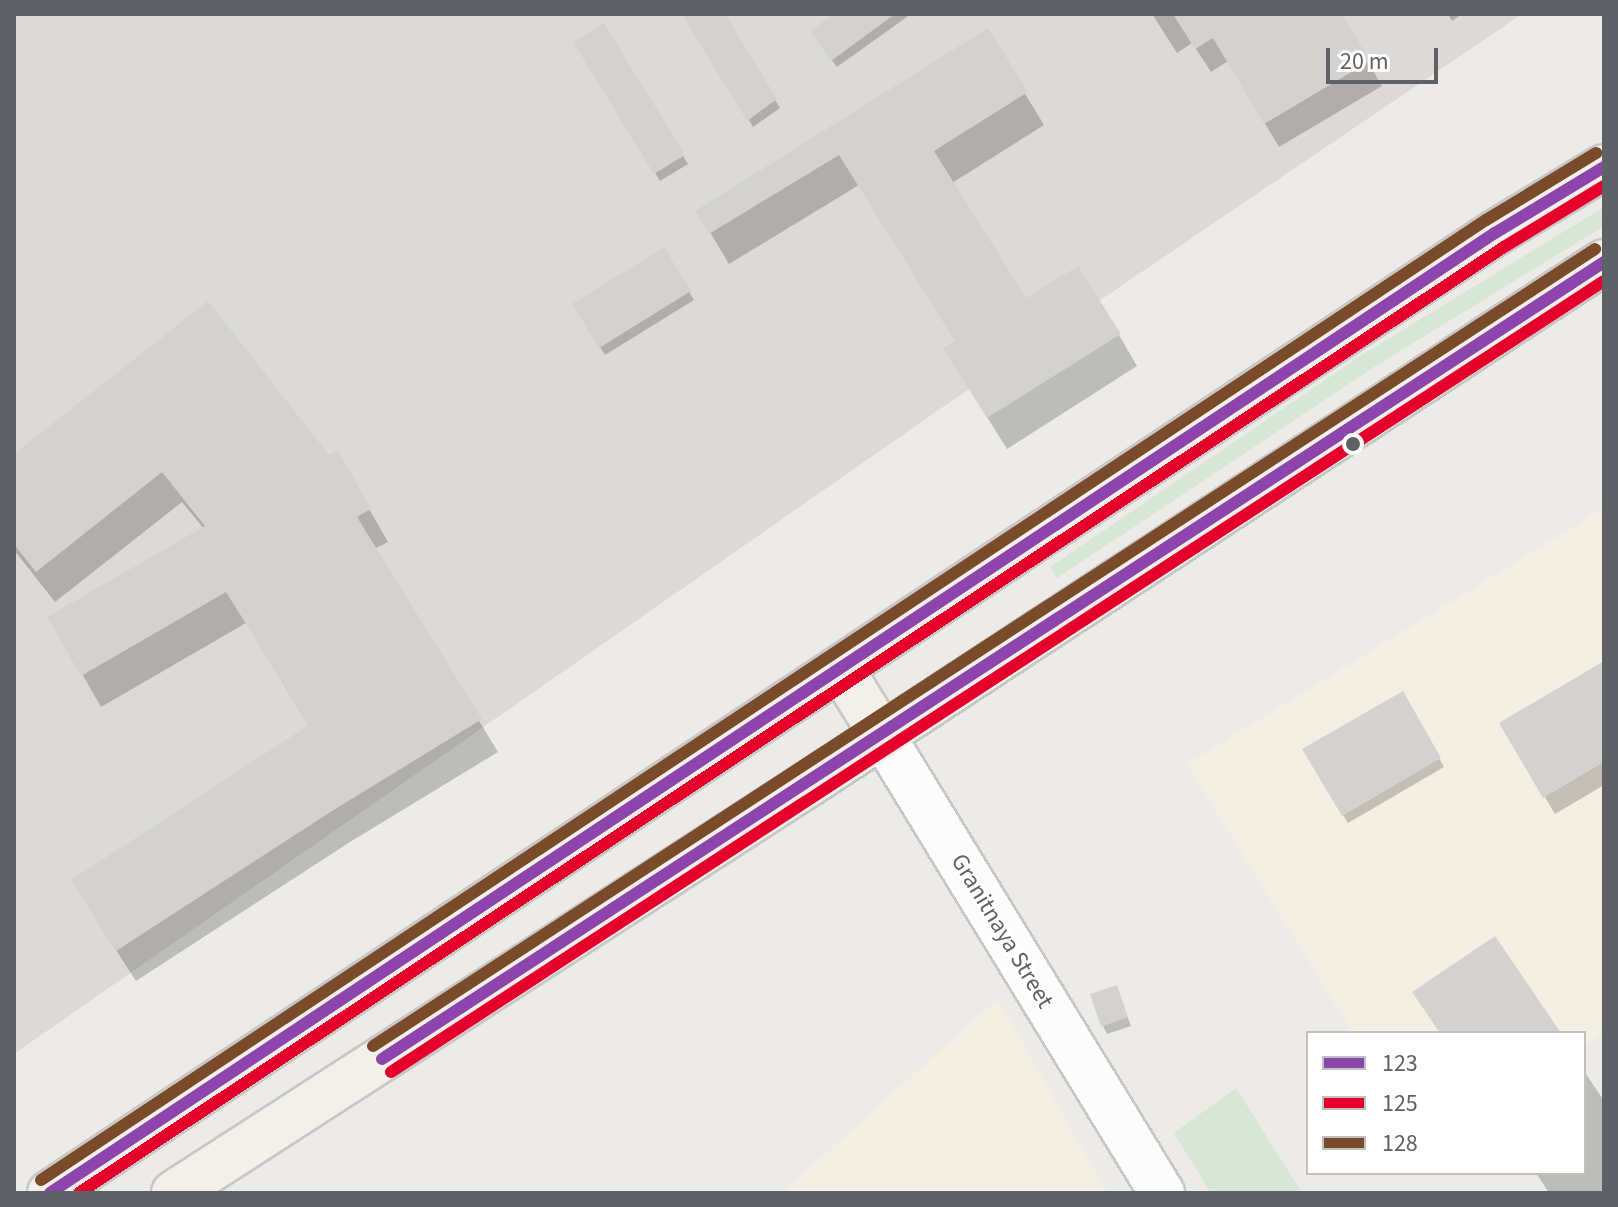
<!DOCTYPE html>
<html>
<head>
<meta charset="utf-8">
<style>
	body { margin:0 }
	#map { position:relative; width:1618px; height:1207px; overflow:hidden; background:#ecebe8; font-family:"Source Sans 3",sans-serif }
	div>[style] { position:absolute }
	.commercial>* { inset:0; background:#f4efe3 }
	.industrial>* { inset:0; background:#dcdad8 }
	.green>* { inset:0; background:#d7e6d5 }
	.shadow>* { inset:0; background:#0003 }
	.building>* { inset:0; background:#d3d2d1 }
	.roads { filter:drop-shadow(2px 0 #c7c7c7) drop-shadow(-2px 0 #c7c7c7) drop-shadow(0 2px #c7c7c7) drop-shadow(0 -2px #c7c7c7) }
	.minor>* { height:44px; margin:-22px; padding:0 22px; transform-origin:22px; border-radius:22px; background:#fcfcfc }
	.major>* { height:44px; margin:-22px; padding:0 22px; transform-origin:22px; border-radius:22px; background:#f2f0e9 }
	.bus-1>* { height:12px; margin:-6px; padding:0 6px; transform-origin:6px; border-radius:6px; background:#8e44ad }
	.bus-2>* { height:12px; margin:-6px; padding:0 6px; transform-origin:6px; border-radius:6px; background:#e4002b }
	.bus-3>* { height:12px; margin:-6px; padding:0 6px; transform-origin:6px; border-radius:6px; background:#7a4b2a }
	.dots>* { width:22px; height:22px; translate:-50% -50%; box-sizing:border-box; border:4px solid #fff; border-radius:50% }
	span { translate:-50% -50%; white-space:nowrap; text-align:center; line-height:1.15; -webkit-text-stroke:6px #fff; paint-order:stroke }
	.street-label { font-size:24px; color:#5e6165 }
	.frame { position:absolute; inset:0; border:16px solid #5e6165; pointer-events:none }
	.legend { position:absolute; left:1306px; top:1031px; width:280px; height:144px; box-sizing:border-box; background:#fff; border:2px solid #bfc0c1; margin:0; padding:10px 14px; list-style:none; font-size:24px; color:#5e6165 }
	.legend li { display:flex; align-items:center; gap:16px; height:40px }
	.legend b { width:40px; border:2px solid #bfc0c1 }
	.scale { position:absolute; left:1326px; top:48px; width:112px; height:36px; box-sizing:border-box; border:4px solid #5e6165; border-top:0; padding-left:10px; font-size:24px; line-height:28px; white-space:nowrap; color:#5e6165; -webkit-text-stroke:6px #fff; paint-order:stroke }
</style>
</head>
<body>
<div id="map">
	<div class="commercial">
		<div style="clip-path:polygon(1604px 508px,1604px 1033px,1584px 1046px,1584px 1033px,1353px 1033px,1187px 764px)"></div>
		<div style="clip-path:polygon(998px 999px,1107px 1193px,782px 1193px)"></div>
	</div>
	<div class="industrial">
		<div style="clip-path:polygon(14px 14px,1522px 14px,953px 400px,14px 1054px)"></div>
	</div>
	<div class="green">
		<div style="clip-path:polygon(1604px 207px,1604px 226px,1371px 369px,1057px 578px,1050px 567px,1362px 355px)"></div>
		<div style="clip-path:polygon(1236px 1088px,1302px 1193px,1211px 1193px,1174px 1133px)"></div>
	</div>
	<div class="shadow">
		<div style="clip-path:polygon(684px 14px,722px 14px,780px 108px,753px 127px)"></div>
		<div style="clip-path:polygon(837px 14px,911px 14px,837px 67px,817px 40px)"></div>
		<div style="clip-path:polygon(1152px 14px,1340px 14px,1382px 86px,1279px 147px,1228px 61px,1211px 72px,1192px 43px,1177px 53px)"></div>
		<div style="clip-path:polygon(1448px 14px,1462px 14px,1452px 21px)"></div>
		<div style="clip-path:polygon(603px 26px,688px 164px,660px 181px,576px 43px)"></div>
		<div style="clip-path:polygon(987px 31px,1044px 125px,952px 183px,1025px 301px,1119px 335px,1137px 366px,1007px 449px,964px 380px,956px 342px,859px 185px,729px 264px,698px 212px)"></div>
		<div style="clip-path:polygon(664px 250px,694px 300px,605px 355px,574px 305px)"></div>
		<div style="clip-path:polygon(337px 453px,388px 542px,374px 549px,498px 752px,350px 842px,136px 981px,92px 913px,310px 727px,246px 623px,101px 707px,50px 618px,204px 529px,182px 502px,55px 602px,14px 550px,14px 457px,329px 458px)"></div>
		<div style="clip-path:polygon(1604px 663px,1604px 785px,1555px 814px,1501px 724px)"></div>
		<div style="clip-path:polygon(1402px 694px,1444px 767px,1348px 823px,1305px 750px)"></div>
		<div style="clip-path:polygon(1116px 987px,1131px 1026px,1107px 1034px,1103px 1026px)"></div>
		<div style="clip-path:polygon(1584px 1071px,1604px 1101px,1604px 1193px,1549px 1193px,1536px 1173px,1584px 1173px)"></div>
	</div>
	<div class="building">
		<div style="clip-path:polygon(682px 14px,725px 14px,777px 99px,747px 121px)"></div>
		<div style="clip-path:polygon(834px 14px,895px 14px,831px 61px,810px 31px)"></div>
		<div style="clip-path:polygon(1173px 14px,1342px 14px,1370px 61px,1264px 124px,1213px 38px,1195px 49px)"></div>
		<div style="clip-path:polygon(604px 23px,685px 155px,654px 174px,573px 42px)"></div>
		<div style="clip-path:polygon(988px 28px,1028px 92px,934px 151px,1026px 298px,1078px 266px,1121px 334px,987px 418px,943px 348px,955px 341px,839px 155px,709px 234px,695px 211px)"></div>
		<div style="clip-path:polygon(664px 247px,691px 291px,599px 348px,572px 304px)"></div>
		<div style="clip-path:polygon(208px 301px,329px 455px,338px 450px,371px 509px,357px 517px,482px 719px,332px 811px,116px 951px,71px 880px,309px 725px,226px 592px,81px 676px,47px 617px,205px 526px,162px 472px,36px 572px,14px 544px,14px 454px)"></div>
		<div style="clip-path:polygon(1604px 661px,1604px 762px,1543px 798px,1499px 723px)"></div>
		<div style="clip-path:polygon(1403px 691px,1441px 758px,1342px 816px,1302px 749px)"></div>
		<div style="clip-path:polygon(1495px 936px,1561px 1033px,1440px 1033px,1412px 992px)"></div>
		<div style="clip-path:polygon(1117px 985px,1128px 1017px,1101px 1027px,1090px 994px)"></div>
	</div>
	<div class="roads">
		<div class="minor">
			<div style="left:882px;top:735px;width:537px;rotate:58.56deg"></div>
		</div>
		<div class="major">
			<div style="left:841px;top:669px;width:78px;rotate:58.2deg"></div>
			<div style="left:50px;top:1193px;width:1735px;rotate:-33.6deg"></div>
			<div style="left:1495px;top:233px;width:127px;rotate:-31.2deg"></div>
			<div style="left:174px;top:1193px;width:757px;rotate:-32.81deg"></div>
			<div style="left:810px;top:783px;width:950px;rotate:-33.27deg"></div>
		</div>
	</div>
	<div class="bus-1">
		<div style="left:382px;top:1059px;width:1459px;rotate:-33.11deg"></div>
		<div style="left:50px;top:1193px;width:1735px;rotate:-33.6deg"></div>
		<div style="left:1495px;top:233px;width:127px;rotate:-31.2deg"></div>
	</div>
	<div class="bus-2">
		<div style="left:391px;top:1072px;width:1448px;rotate:-33.11deg"></div>
		<div style="left:79px;top:1193px;width:1710px;rotate:-33.58deg"></div>
		<div style="left:1504px;top:247px;width:117px;rotate:-31.4deg"></div>
	</div>
	<div class="bus-3">
		<div style="left:373px;top:1046px;width:1459px;rotate:-33.11deg"></div>
		<div style="left:41px;top:1180px;width:1735px;rotate:-33.6deg"></div>
		<div style="left:1486px;top:220px;width:129px;rotate:-31.3deg"></div>
	</div>
	<div class="dots">
		<div style="left:1353px;top:444px;background:#5e6165"></div>
	</div>
	<div class="street-label">
		<span style="left:1002px;top:931px;rotate:59deg">Granitnaya Street</span>
	</div>
	<div class="frame"></div>
	<ul class="legend">
	<li><b style="height:10px;background:#8e44ad"></b>123</li>
	<li><b style="height:10px;background:#e4002b"></b>125</li>
	<li><b style="height:10px;background:#7a4b2a"></b>128</li>
	</ul>
	<div class="scale">20 m</div>
</div>
</body>
</html>
